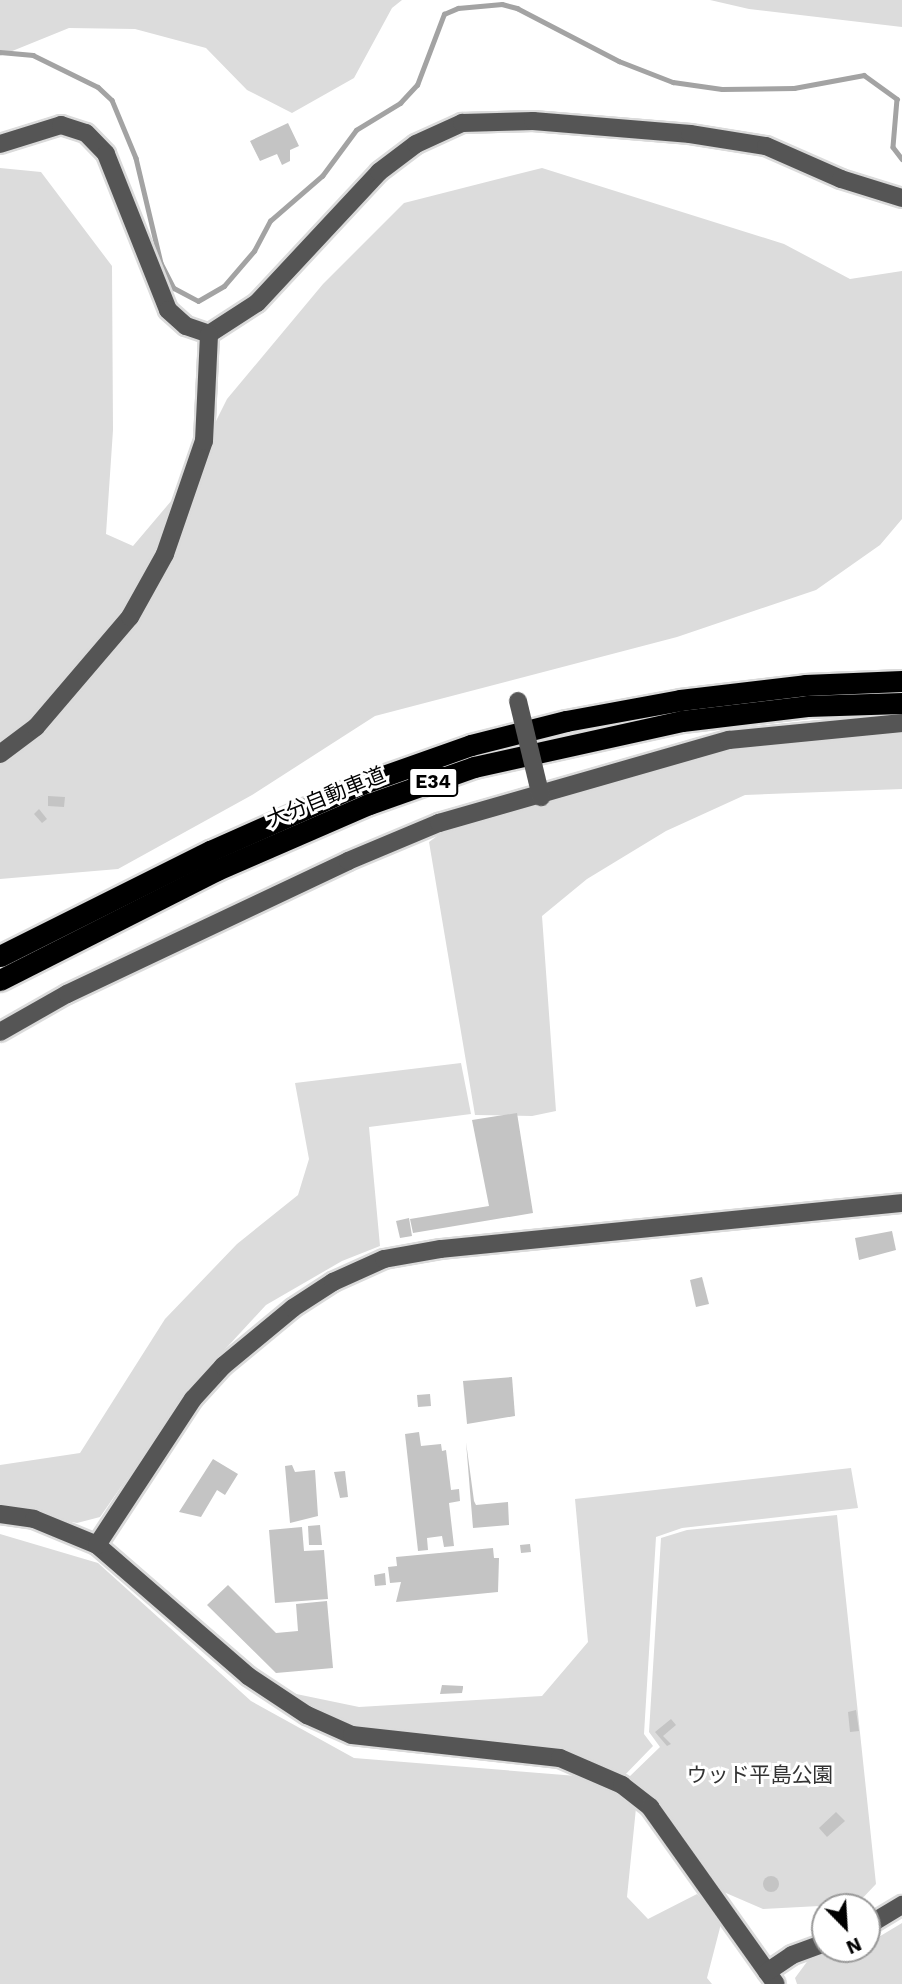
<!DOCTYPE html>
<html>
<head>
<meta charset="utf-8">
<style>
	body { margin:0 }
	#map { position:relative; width:902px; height:1984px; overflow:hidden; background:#fff; font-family:"Work Sans","Noto Sans JP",sans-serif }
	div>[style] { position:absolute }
	.green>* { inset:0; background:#dcdcdc }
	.stream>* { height:4.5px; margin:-2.25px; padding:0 2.25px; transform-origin:2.25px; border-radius:2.25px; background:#a3a3a3 }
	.building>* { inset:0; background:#c4c4c4 }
	.round { border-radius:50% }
	.roads { filter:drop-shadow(2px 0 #dbdbdb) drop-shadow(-2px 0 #dbdbdb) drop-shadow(0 2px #dbdbdb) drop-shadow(0 -2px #dbdbdb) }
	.minor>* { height:18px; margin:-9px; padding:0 9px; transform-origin:9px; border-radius:9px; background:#555 }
	.highway>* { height:21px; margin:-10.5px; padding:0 10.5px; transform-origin:10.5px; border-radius:10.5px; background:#000 }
	.minor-bridge>* { height:18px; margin:-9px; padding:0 9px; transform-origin:9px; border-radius:9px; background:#555 }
	span { translate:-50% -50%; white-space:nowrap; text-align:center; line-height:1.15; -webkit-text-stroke:6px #fff; paint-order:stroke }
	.shield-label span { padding:2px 5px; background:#fff; border:2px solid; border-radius:5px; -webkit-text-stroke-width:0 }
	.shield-label { font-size:19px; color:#000; font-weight:700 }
	.street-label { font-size:21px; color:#000 }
	.park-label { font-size:21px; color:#333 }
	.north { position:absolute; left:811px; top:1893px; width:70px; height:70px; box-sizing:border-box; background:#fff; border:2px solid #999; border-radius:50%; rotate:156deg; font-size:19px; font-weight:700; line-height:28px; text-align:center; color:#000 }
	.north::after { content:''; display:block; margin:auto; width:24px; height:32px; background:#000; clip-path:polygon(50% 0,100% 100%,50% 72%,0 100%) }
</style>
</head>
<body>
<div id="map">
	<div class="green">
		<div style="clip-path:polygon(0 0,402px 0,392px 8px,354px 78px,292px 113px,247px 90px,206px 48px,135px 29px,69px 28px,0 56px)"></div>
		<div style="clip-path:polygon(710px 0,902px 0,902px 27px,749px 9px)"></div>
		<div style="clip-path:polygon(0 168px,41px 172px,112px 266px,113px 430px,106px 534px,133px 546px,183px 487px,227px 399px,323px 284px,404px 203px,542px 168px,784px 244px,850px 279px,902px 271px,902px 519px,880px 545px,816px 590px,677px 637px,375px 716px,252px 795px,118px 869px,0 879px)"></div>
		<div style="clip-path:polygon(902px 731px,902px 789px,745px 795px,666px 831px,587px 879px,542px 916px,556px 1111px,532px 1116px,475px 1115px,429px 842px,441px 833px,696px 751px)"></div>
		<div style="clip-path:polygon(461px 1063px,471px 1114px,369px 1127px,380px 1246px,342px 1261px,266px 1305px,193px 1384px,100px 1517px,77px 1523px,0 1508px,0 1465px,80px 1453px,165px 1319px,237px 1244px,298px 1195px,309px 1159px,295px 1083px)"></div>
		<div style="clip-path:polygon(851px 1468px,858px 1508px,682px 1528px,656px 1537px,644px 1734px,653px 1746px,620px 1780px,586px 1761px,353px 1732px,277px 1690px,359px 1707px,542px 1696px,588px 1642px,575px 1499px)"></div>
		<div style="clip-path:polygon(837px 1515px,876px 1884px,857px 1904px,763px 1909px,719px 1890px,628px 1778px,660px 1747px,649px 1732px,661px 1538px,687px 1530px)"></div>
		<div style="clip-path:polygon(0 1534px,98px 1563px,251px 1701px,354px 1758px,589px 1777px,636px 1808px,627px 1897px,648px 1919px,697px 1894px,722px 1920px,707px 1978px,712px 1984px,0 1984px)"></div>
		<div style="clip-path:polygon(902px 1923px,902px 1984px,797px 1984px,795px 1978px,809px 1959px,839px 1949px,867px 1949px,867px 1944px)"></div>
	</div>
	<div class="stream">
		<div style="left:0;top:52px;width:33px;rotate:5deg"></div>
		<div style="left:33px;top:55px;width:72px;rotate:26.2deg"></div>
		<div style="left:98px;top:87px;width:19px;rotate:43deg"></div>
		<div style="left:112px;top:100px;width:63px;rotate:67.5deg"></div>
		<div style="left:136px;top:158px;width:108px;rotate:76.6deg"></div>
		<div style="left:161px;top:263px;width:28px;rotate:63deg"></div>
		<div style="left:174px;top:288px;width:27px;rotate:28deg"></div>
		<div style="left:198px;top:301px;width:30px;rotate:-30deg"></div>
		<div style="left:224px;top:286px;width:46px;rotate:-49.4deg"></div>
		<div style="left:254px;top:251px;width:34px;rotate:-62deg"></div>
		<div style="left:270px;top:221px;width:69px;rotate:-40.9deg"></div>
		<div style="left:322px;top:176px;width:57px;rotate:-53.5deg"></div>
		<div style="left:356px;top:130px;width:52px;rotate:-31.5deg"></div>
		<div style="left:400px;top:103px;width:25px;rotate:-47deg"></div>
		<div style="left:417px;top:85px;width:76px;rotate:-69.2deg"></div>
		<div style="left:444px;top:14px;width:15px;rotate:-23deg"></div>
		<div style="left:458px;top:8px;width:44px;rotate:-5.2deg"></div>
		<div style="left:502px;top:4px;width:16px;rotate:15deg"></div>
		<div style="left:517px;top:8px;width:115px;rotate:27.5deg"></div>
		<div style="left:619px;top:61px;width:58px;rotate:21.3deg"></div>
		<div style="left:673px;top:82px;width:49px;rotate:8.1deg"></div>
		<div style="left:722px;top:89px;width:72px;rotate:-0.8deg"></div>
		<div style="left:794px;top:88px;width:71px;rotate:-10.5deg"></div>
		<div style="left:864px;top:75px;width:41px;rotate:36deg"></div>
		<div style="left:897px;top:99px;width:48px;rotate:94.8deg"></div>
		<div style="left:893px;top:147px;width:15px;rotate:53deg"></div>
	</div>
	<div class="building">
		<div style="clip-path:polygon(288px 123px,299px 146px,290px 150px,290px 161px,282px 165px,277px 154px,260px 161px,250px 141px)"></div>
		<div style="clip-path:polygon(48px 796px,65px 797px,64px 807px,48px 806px)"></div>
		<div style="clip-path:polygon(39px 809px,47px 819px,42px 823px,34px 814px)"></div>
		<div style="clip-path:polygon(517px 1113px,533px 1213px,413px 1233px,410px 1219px,489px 1206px,472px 1120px)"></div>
		<div style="clip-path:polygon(409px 1218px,412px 1236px,400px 1238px,396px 1221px)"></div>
		<div style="clip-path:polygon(892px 1231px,896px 1250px,859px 1260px,855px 1238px)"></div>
		<div style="clip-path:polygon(702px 1277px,709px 1304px,696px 1307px,690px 1280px)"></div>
		<div style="clip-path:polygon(512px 1377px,515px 1416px,467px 1424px,463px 1381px)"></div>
		<div style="clip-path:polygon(430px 1394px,431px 1406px,418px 1407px,417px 1395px)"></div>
		<div style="clip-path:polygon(419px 1432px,421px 1446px,441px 1444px,442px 1451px,446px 1450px,451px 1490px,459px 1489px,460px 1501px,449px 1503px,454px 1546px,444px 1547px,442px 1536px,427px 1538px,428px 1550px,418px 1551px,405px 1434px)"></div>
		<div style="clip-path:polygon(466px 1442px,474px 1501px,476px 1505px,508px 1502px,509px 1525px,473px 1528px)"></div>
		<div style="clip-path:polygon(213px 1459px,238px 1474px,225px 1495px,217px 1490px,201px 1517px,179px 1512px)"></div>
		<div style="clip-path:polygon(292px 1465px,295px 1472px,315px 1470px,318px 1516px,290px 1523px,285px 1466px)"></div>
		<div style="clip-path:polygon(345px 1471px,348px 1497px,340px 1498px,334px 1472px)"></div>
		<div style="clip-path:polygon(320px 1525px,322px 1545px,309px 1545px,308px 1526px)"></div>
		<div style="clip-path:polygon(302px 1527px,304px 1551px,324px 1550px,328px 1599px,275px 1603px,269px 1530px)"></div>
		<div style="clip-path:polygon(530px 1544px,531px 1552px,521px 1553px,520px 1545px)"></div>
		<div style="clip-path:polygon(493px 1548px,494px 1558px,499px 1558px,498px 1592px,396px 1602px,401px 1582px,390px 1583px,388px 1567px,397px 1566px,396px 1557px)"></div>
		<div style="clip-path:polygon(385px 1573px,386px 1585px,375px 1586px,374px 1575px)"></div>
		<div style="clip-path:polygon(228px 1585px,276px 1633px,298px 1631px,296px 1604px,327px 1601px,333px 1668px,276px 1673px,207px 1605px)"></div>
		<div style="clip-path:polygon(442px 1685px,463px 1686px,463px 1688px,462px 1693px,440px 1694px)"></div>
		<div style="clip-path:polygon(856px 1710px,859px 1731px,850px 1732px,848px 1712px)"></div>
		<div style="clip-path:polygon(671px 1719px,676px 1725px,663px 1736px,671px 1744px,667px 1746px,655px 1732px)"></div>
		<div style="clip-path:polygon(836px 1812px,845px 1821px,827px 1837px,819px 1828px)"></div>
		<div class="round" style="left:763px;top:1876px;width:16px;height:16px"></div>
	</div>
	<div class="roads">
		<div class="minor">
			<div style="left:0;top:144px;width:64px;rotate:-17.3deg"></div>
			<div style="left:61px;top:125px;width:26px;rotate:18deg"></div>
			<div style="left:86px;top:133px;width:29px;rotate:46deg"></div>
			<div style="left:106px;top:154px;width:168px;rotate:68.3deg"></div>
			<div style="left:168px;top:310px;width:24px;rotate:42deg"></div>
			<div style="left:186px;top:326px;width:24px;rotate:19deg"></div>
			<div style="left:209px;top:334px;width:57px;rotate:-32.9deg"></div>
			<div style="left:257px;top:303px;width:179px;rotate:-47deg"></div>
			<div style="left:379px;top:172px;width:46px;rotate:-37.1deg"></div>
			<div style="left:416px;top:144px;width:51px;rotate:-24.5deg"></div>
			<div style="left:462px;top:123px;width:71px;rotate:-1.6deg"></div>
			<div style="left:533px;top:121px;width:158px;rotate:4.7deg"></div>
			<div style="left:690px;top:134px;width:77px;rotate:9deg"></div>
			<div style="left:766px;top:146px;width:82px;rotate:23.7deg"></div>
			<div style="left:841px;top:179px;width:64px;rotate:17.3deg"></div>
			<div style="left:0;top:754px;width:45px;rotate:-36.9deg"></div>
			<div style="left:36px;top:727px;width:145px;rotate:-49.5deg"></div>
			<div style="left:130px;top:617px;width:72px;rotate:-60.9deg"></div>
			<div style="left:165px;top:554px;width:120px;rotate:-71deg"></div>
			<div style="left:204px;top:441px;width:107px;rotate:-87.3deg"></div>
			<div style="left:0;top:1032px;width:77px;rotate:-29.6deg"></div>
			<div style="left:67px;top:994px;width:311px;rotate:-25.3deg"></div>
			<div style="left:348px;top:861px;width:99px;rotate:-22.7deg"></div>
			<div style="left:439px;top:823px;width:302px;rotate:-16deg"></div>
			<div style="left:729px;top:740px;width:174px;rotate:-5.6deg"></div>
			<div style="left:0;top:1514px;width:34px;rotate:8deg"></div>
			<div style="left:34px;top:1519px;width:68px;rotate:22.4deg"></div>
			<div style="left:97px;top:1545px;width:200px;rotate:40.9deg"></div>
			<div style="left:248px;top:1676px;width:71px;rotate:33.5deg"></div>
			<div style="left:307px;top:1715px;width:49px;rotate:24deg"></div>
			<div style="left:352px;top:1735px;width:209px;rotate:6.3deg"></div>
			<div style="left:560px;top:1758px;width:68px;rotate:23.5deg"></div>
			<div style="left:622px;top:1785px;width:36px;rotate:38deg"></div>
			<div style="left:650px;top:1807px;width:217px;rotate:54.6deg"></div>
			<div style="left:97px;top:1545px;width:175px;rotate:-56.7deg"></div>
			<div style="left:193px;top:1399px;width:45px;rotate:-47.7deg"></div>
			<div style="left:223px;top:1366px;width:91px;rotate:-39.6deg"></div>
			<div style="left:293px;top:1308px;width:48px;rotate:-33deg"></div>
			<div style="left:333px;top:1282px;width:56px;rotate:-24.3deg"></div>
			<div style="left:384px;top:1259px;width:58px;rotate:-10deg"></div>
			<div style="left:441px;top:1249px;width:463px;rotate:-5.7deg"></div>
			<div style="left:867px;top:1926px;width:41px;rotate:-31deg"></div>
			<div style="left:767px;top:1972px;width:30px;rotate:-34deg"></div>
			<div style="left:792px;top:1955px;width:35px;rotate:-20deg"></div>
		</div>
		<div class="highway">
			<div style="left:0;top:956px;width:235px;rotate:-26.6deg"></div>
			<div style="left:210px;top:851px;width:165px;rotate:-23.9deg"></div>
			<div style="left:361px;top:784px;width:117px;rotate:-19.5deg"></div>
			<div style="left:471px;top:745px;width:98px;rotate:-14.2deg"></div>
			<div style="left:566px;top:721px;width:116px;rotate:-10.4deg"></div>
			<div style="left:680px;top:700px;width:126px;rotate:-6.8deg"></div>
			<div style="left:805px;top:685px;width:97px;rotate:-2.4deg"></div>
			<div style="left:0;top:980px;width:243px;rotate:-26.9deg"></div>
			<div style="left:217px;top:870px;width:166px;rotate:-23.5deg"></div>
			<div style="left:369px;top:804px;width:111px;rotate:-19.4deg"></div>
			<div style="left:474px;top:767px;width:213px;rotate:-12.5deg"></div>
			<div style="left:682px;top:721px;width:126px;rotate:-6.8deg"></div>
			<div style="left:807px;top:706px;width:95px;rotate:-1.8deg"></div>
		</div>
	</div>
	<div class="minor-bridge">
		<div style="left:518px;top:701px;width:99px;rotate:76.5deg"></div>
	</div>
	<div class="shield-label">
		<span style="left:433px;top:782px">E34</span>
	</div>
	<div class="street-label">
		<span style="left:326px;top:797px;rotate:-22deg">大分自動車道</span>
	</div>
	<div class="park-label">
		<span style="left:760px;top:1775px">ウッド平島公園</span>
	</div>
	<div class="north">N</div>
</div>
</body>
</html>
